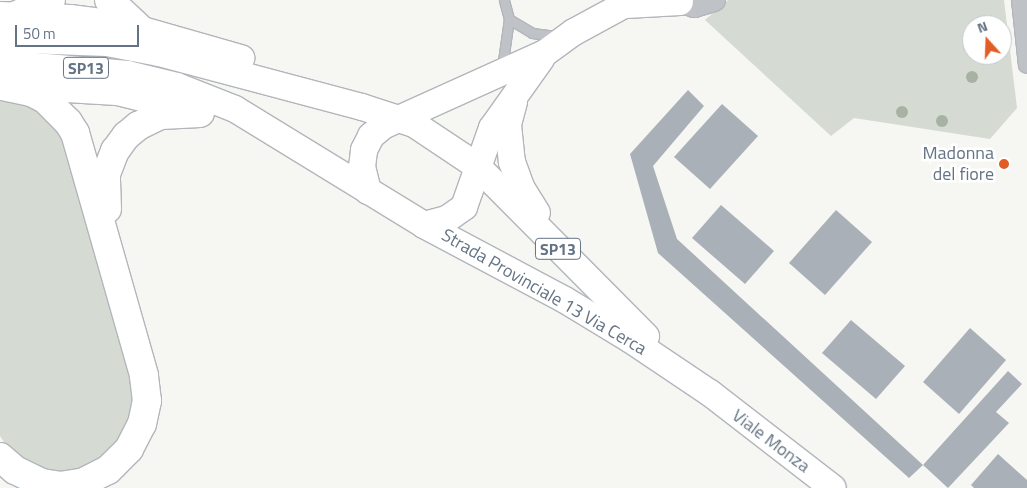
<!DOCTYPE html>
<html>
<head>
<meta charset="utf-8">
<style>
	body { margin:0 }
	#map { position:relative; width:1027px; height:488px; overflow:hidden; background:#f6f6f2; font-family:"Titillium Web",sans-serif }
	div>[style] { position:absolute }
	.green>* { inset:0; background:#d5dbd2 }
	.building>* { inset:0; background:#a9b0b7 }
	.roads { filter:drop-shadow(1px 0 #b2b6bb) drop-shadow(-1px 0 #b2b6bb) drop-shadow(0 1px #b2b6bb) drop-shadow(0 -1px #b2b6bb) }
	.service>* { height:9px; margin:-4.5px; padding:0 4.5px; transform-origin:4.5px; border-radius:4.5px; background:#bfc2c7 }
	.minor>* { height:16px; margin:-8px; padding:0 8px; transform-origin:8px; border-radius:8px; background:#bfc2c7 }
	.tertiary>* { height:21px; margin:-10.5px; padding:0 10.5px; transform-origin:10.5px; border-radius:10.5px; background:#bfc2c7 }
	.primary>* { height:26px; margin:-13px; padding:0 13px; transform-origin:13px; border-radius:13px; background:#fff }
	.motorway>* { height:28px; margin:-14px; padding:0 14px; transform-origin:14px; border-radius:14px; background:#fff }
	.trees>* { width:12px; height:12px; margin:-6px; border-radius:50%; background:#a7b2a4 }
	.dots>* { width:14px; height:14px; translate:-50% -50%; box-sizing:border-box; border:2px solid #fff; border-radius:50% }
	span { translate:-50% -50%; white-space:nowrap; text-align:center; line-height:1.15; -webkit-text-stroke:5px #fff; paint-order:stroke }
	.shield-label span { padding:1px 4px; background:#fff; border:1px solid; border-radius:4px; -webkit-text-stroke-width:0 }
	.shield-label { font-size:16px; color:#657484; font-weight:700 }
	.poi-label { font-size:18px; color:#657484 }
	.right { translate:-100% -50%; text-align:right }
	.street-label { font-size:18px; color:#657484 }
	.north { position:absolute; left:962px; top:15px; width:50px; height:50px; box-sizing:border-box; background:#fff; border:1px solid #c1c7ce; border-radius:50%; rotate:340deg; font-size:14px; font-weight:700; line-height:20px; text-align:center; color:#657484 }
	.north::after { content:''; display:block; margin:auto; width:18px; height:22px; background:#e25d26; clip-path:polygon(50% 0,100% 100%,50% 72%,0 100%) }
	.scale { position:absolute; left:15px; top:25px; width:124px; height:22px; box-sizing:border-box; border:2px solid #657484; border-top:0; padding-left:6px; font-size:15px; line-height:18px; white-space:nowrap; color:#657484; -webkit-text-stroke:4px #fff; paint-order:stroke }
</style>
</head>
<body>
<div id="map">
	<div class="green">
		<div style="clip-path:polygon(evenodd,728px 0,1004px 0,1017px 108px,990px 139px,854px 118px,831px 136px,705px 20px,728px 0,972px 25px,1002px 25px,1002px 55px,972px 55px,972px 25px)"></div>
		<div style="clip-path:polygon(0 101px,28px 101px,59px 127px,137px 386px,127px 441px,86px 472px,47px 474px,10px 451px,0 436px)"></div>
	</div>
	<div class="building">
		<div style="clip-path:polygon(688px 90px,704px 106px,653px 166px,677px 239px,923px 465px,909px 478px,658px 253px,630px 154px)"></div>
		<div style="clip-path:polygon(722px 104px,758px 136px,710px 189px,674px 157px)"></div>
		<div style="clip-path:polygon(721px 205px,774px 251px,745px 284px,692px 238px)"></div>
		<div style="clip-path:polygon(836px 210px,872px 242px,825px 295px,789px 263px)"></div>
		<div style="clip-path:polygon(851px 320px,905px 366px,876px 399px,822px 353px)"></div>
		<div style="clip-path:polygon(970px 328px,1006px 360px,959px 414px,923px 382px)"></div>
		<div style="clip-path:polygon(1008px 371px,1022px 384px,996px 412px,1009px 423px,948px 488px,923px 465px)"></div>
		<div style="clip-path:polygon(998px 454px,1027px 480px,1027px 488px,974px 488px,971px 485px)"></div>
	</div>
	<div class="roads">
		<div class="service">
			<div style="left:509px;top:19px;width:27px;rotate:31deg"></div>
			<div style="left:532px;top:33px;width:24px;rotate:7deg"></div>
			<div style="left:502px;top:68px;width:49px;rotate:-81.9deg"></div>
			<div style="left:509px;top:19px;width:20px;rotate:-105deg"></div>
		</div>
		<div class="minor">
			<div style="left:1020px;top:0;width:65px;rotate:83.9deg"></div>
		</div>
		<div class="tertiary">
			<div style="left:678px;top:0;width:17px;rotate:21deg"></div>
			<div style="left:694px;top:6px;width:21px;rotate:-17deg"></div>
		</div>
		<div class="primary">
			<div style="left:626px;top:5px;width:54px;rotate:-3.2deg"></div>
			<div style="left:0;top:15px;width:70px;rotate:2.5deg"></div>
			<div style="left:70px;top:18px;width:55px;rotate:7.3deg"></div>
			<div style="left:125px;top:25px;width:121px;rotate:15.9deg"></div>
			<div style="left:0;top:39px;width:107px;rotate:2.1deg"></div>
			<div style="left:107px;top:43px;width:53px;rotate:10.9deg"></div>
			<div style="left:159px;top:53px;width:210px;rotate:14.9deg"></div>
			<div style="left:362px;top:107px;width:55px;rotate:18.1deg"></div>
			<div style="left:414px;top:124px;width:76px;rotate:33.7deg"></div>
			<div style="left:477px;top:166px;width:240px;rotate:45.2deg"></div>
			<div style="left:0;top:63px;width:128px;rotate:4.9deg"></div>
			<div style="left:128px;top:74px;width:50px;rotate:13.8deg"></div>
			<div style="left:177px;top:86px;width:62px;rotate:21.6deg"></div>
			<div style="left:235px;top:109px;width:222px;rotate:31.5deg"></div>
			<div style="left:424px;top:225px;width:160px;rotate:28deg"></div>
			<div style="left:565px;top:300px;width:77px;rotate:31.2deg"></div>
			<div style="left:631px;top:340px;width:95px;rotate:33.9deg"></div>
			<div style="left:710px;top:393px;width:155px;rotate:37.7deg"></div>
			<div style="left:16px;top:86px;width:101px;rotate:3.4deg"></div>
			<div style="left:117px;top:92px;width:79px;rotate:13.9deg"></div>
			<div style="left:514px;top:102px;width:24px;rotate:105deg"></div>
			<div style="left:508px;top:125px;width:37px;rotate:84deg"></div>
			<div style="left:512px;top:162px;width:29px;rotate:70deg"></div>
			<div style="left:522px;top:189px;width:28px;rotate:58deg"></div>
			<div style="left:368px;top:191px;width:25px;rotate:-104deg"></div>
			<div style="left:362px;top:167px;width:17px;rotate:-83deg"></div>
			<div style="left:364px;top:150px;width:16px;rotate:-63deg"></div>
			<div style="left:371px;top:136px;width:16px;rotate:-40deg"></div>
			<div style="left:383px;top:126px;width:178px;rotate:-24.3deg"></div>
			<div style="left:545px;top:53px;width:36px;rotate:-36deg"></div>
			<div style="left:574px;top:32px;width:67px;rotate:-28.5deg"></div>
			<div style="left:424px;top:225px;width:24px;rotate:-15deg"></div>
			<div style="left:447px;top:219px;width:21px;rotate:-35deg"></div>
			<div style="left:464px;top:207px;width:84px;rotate:-70.5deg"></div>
			<div style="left:492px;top:128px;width:85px;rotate:-54.6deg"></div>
		</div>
		<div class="motorway">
			<div style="left:109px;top:0;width:40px;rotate:43deg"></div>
			<div style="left:19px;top:14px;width:35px;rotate:-24deg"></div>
			<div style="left:107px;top:209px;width:35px;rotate:-92deg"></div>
			<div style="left:106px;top:174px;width:25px;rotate:-69deg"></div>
			<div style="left:115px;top:151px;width:19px;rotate:-54deg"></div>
			<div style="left:126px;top:136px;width:16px;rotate:-40deg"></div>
			<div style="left:138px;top:126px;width:25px;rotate:-26deg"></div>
			<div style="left:161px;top:115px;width:39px;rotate:-3deg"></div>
			<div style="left:0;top:457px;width:20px;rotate:41deg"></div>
			<div style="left:15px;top:470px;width:30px;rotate:26deg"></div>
			<div style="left:42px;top:483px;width:18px;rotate:9deg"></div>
			<div style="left:60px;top:486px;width:24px;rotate:-9deg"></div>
			<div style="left:84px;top:482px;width:27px;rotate:-27deg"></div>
			<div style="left:108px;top:470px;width:30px;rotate:-45deg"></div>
			<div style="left:129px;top:449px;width:28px;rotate:-63deg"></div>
			<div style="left:142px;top:424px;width:24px;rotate:-78deg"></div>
			<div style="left:147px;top:401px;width:26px;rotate:-97deg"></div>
			<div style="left:144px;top:375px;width:252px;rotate:-105.9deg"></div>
			<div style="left:75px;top:133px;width:13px;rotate:-122deg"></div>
			<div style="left:68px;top:122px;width:33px;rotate:-135deg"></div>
			<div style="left:45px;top:99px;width:16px;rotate:-153deg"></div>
			<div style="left:31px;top:92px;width:29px;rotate:-168deg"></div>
		</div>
	</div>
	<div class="trees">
		<div style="left:972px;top:77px"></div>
		<div style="left:902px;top:112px"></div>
		<div style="left:942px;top:121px"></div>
	</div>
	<div class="dots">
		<div style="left:1004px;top:164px;background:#e25d26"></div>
	</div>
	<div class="shield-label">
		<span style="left:86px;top:68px">SP13</span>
		<span style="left:558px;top:249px">SP13</span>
	</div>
	<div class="poi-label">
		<span class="right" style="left:994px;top:164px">Madonna<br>del fiore</span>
	</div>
	<div class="street-label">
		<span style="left:544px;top:292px;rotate:30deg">Strada Provinciale 13 Via Cerca</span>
		<span style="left:771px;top:441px;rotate:37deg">Viale Monza</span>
	</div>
	<div class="north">N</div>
	<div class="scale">50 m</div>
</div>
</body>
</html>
